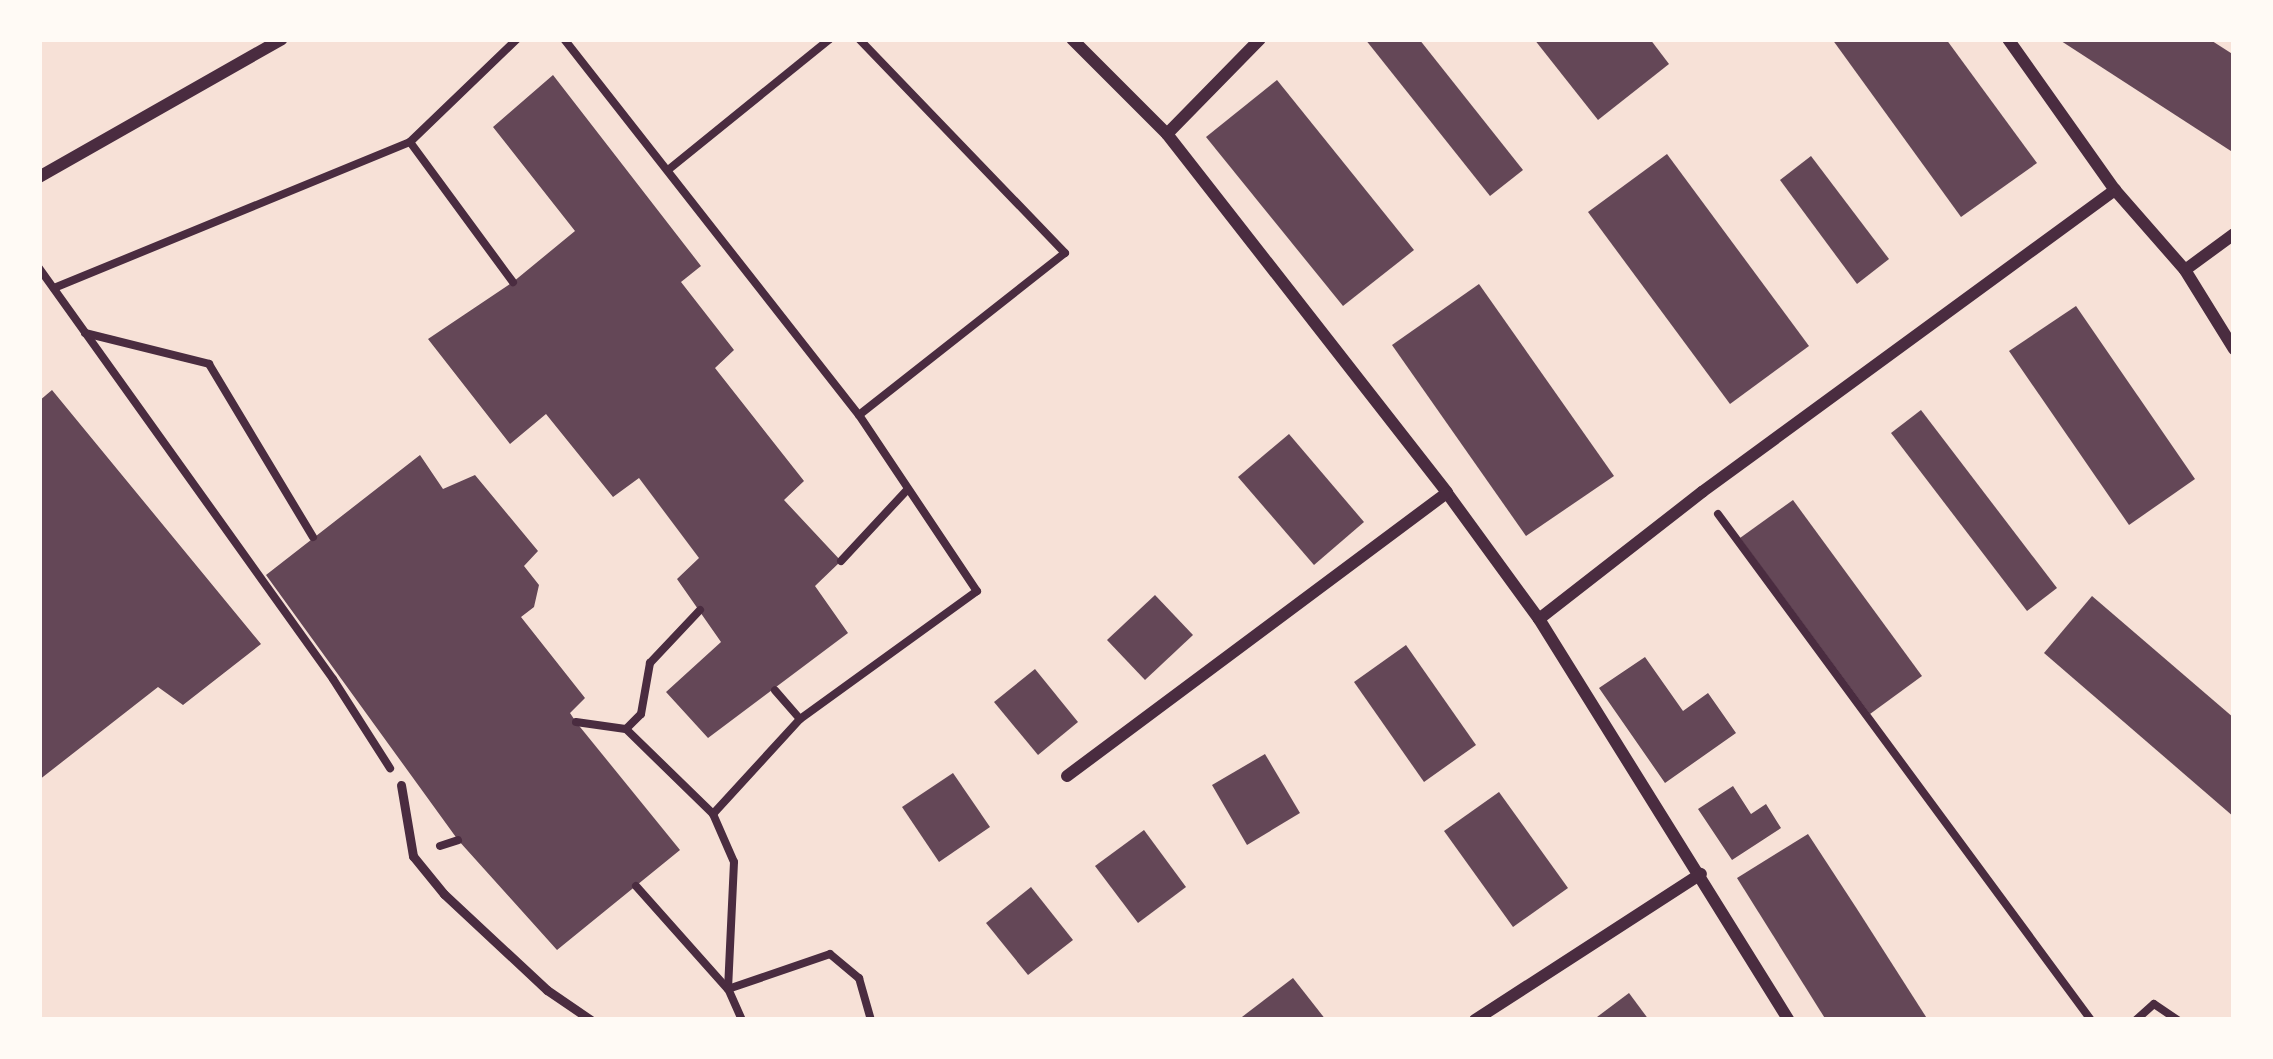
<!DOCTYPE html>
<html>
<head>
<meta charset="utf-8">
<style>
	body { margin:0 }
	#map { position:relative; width:2273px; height:1059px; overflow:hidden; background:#f7e1d7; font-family:"Archivo Narrow",sans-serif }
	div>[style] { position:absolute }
	.building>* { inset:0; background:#644757 }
	.path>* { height:8px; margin:-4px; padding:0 4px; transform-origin:4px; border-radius:4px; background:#4a2c40 }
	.service>* { height:9px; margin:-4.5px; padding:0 4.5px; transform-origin:4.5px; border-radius:4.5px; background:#4a2c40 }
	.minor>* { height:12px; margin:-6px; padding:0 6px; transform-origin:6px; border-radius:6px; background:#4a2c40 }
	span { translate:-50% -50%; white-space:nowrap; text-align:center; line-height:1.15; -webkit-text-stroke:10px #fffaf5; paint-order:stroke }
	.frame { position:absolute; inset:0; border:42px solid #fffaf5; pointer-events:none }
</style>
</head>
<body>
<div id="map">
	<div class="building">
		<div style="clip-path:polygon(1365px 39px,1419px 39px,1523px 170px,1490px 196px)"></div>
		<div style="clip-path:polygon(1534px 39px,1650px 39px,1669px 64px,1598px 120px)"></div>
		<div style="clip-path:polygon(1832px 39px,1946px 39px,2037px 163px,1961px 217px)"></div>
		<div style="clip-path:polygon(2058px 39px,2209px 39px,2234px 55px,2234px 153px)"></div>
		<div style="clip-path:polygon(553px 75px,701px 266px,681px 282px,734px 350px,715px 368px,804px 481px,784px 500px,841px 561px,815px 586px,848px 633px,708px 738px,666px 692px,721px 642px,677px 579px,699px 558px,639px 478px,613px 497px,546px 414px,510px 444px,428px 339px,513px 282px,575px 231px,493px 127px)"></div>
		<div style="clip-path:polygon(1277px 80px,1414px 250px,1343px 306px,1206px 137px)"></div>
		<div style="clip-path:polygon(1667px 154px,1809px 346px,1730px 404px,1588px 212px)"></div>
		<div style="clip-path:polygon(1811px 156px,1889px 259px,1857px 284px,1780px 180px)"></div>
		<div style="clip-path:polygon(1479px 284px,1614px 476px,1526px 536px,1392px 345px)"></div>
		<div style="clip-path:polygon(2076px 306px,2195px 479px,2129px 525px,2009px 351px)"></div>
		<div style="clip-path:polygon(52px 390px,261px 644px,183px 705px,158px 687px,39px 780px,39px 401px)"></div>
		<div style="clip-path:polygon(1921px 410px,2057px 588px,2027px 611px,1891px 433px)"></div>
		<div style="clip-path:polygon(1289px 434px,1364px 522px,1314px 565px,1238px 477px)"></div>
		<div style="clip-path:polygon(420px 455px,443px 489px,475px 475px,538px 551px,524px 566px,539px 585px,534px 607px,521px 617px,585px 698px,570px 713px,576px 722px,680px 850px,557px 950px,458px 840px,266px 575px)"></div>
		<div style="clip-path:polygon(1793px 500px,1922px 676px,1870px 714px,1740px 538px)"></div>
		<div style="clip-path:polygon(1155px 595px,1193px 635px,1145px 680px,1107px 640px)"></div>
		<div style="clip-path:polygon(2092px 596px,2234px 718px,2234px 817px,2044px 653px)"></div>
		<div style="clip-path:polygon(1406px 645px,1476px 745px,1424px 782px,1354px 682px)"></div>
		<div style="clip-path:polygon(1645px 657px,1683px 711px,1708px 693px,1736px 733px,1665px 783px,1599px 688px)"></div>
		<div style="clip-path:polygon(1035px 669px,1078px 722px,1038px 755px,994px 702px)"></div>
		<div style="clip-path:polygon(1265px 754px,1300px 813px,1247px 845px,1212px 785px)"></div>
		<div style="clip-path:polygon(953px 773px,990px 827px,939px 862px,902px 807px)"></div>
		<div style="clip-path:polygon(1733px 786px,1751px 814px,1766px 804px,1781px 828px,1732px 860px,1698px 809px)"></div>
		<div style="clip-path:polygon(1499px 792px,1568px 888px,1513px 927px,1444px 831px)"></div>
		<div style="clip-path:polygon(1144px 830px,1186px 887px,1138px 923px,1095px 866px)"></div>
		<div style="clip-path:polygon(1808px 834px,1857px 909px,1928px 1020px,1826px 1020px,1737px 878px)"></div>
		<div style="clip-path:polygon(1031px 887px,1073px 940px,1028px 975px,986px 923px)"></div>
		<div style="clip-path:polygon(1293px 978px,1326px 1020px,1238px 1020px)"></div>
		<div style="clip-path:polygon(1629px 993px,1649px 1020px,1593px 1020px)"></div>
	</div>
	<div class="path">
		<div style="left:564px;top:39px;width:478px;rotate:51.9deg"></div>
		<div style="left:859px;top:415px;width:212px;rotate:56.2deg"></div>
		<div style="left:977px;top:591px;width:218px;rotate:144.1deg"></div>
		<div style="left:800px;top:719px;width:38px;rotate:-131deg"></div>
		<div style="left:410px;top:142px;width:174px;rotate:53.7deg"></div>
		<div style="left:668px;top:170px;width:208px;rotate:-39deg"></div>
		<div style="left:39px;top:268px;width:505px;rotate:54.42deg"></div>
		<div style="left:333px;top:679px;width:106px;rotate:57.4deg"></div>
		<div style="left:54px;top:288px;width:385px;rotate:-22.3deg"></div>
		<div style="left:410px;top:142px;width:149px;rotate:-43.9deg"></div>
		<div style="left:85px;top:333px;width:128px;rotate:14deg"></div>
		<div style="left:209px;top:364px;width:202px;rotate:59deg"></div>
		<div style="left:859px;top:415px;width:262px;rotate:-38.2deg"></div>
		<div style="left:1065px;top:253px;width:297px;rotate:-133.9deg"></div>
		<div style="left:1718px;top:514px;width:629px;rotate:53.6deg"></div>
		<div style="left:841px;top:561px;width:98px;rotate:-47.1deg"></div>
		<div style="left:576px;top:722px;width:50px;rotate:8deg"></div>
		<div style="left:626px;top:729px;width:122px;rotate:44.3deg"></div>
		<div style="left:713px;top:814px;width:52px;rotate:66.4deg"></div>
		<div style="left:734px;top:862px;width:127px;rotate:92.7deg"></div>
		<div style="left:626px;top:729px;width:21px;rotate:-45deg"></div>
		<div style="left:641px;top:714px;width:52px;rotate:-80deg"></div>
		<div style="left:650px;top:663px;width:73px;rotate:-46.7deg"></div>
		<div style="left:713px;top:814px;width:129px;rotate:-47.5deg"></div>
		<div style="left:440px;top:846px;width:19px;rotate:-18deg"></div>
		<div style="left:636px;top:886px;width:137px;rotate:48.3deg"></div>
		<div style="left:742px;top:1020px;width:34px;rotate:-114deg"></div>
		<div style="left:728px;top:989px;width:108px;rotate:-18.9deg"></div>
		<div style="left:830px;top:954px;width:38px;rotate:40deg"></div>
		<div style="left:859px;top:978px;width:44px;rotate:74.1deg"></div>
		<div style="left:2136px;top:1020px;width:24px;rotate:-42deg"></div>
		<div style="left:2154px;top:1004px;width:29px;rotate:34deg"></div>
	</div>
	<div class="service">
		<div style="left:401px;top:785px;width:72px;rotate:80.4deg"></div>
		<div style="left:413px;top:856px;width:49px;rotate:50.8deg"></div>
		<div style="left:444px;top:894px;width:141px;rotate:43deg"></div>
		<div style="left:547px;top:990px;width:53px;rotate:34.3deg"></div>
	</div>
	<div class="minor">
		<div style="left:1072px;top:39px;width:134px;rotate:45deg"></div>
		<div style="left:1167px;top:134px;width:455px;rotate:52deg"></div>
		<div style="left:1447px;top:493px;width:156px;rotate:53.9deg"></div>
		<div style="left:1539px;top:619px;width:473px;rotate:58.1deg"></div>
		<div style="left:2008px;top:39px;width:185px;rotate:54.7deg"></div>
		<div style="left:2115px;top:190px;width:106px;rotate:48.8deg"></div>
		<div style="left:2185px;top:270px;width:93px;rotate:58.2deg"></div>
		<div style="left:1167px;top:134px;width:133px;rotate:-45.6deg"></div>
		<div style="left:39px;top:177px;width:279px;rotate:-29.6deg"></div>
		<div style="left:2185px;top:270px;width:61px;rotate:-36.3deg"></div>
		<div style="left:1539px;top:619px;width:207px;rotate:-37.9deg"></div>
		<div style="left:1702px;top:492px;width:512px;rotate:-36.18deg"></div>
		<div style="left:1067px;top:776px;width:474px;rotate:-36.7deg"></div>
		<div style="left:1475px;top:1020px;width:269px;rotate:-32.9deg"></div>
	</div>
	<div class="frame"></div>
</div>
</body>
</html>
